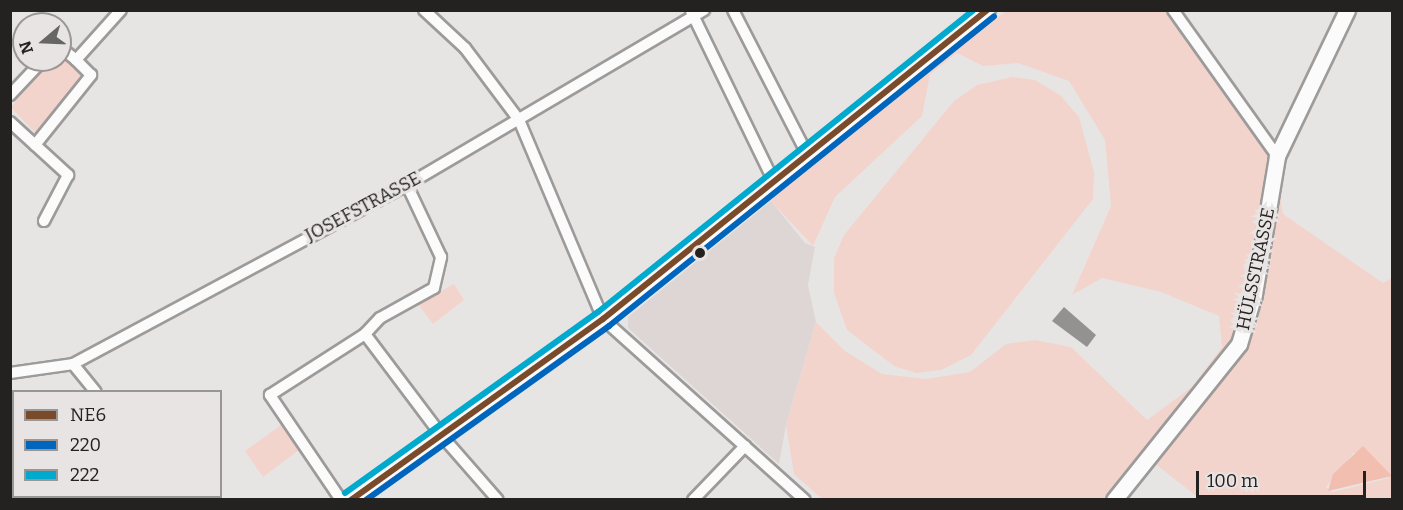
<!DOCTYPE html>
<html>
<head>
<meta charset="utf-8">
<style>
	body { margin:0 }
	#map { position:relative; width:1403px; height:510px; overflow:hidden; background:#e7e5e4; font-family:Bitter,serif }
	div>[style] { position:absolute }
	.built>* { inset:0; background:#ddd6d4 }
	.green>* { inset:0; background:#f3d4cc }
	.water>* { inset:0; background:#f2beb0 }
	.building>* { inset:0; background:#939291 }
	.roads { filter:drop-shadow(2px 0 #9d9b9a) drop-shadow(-2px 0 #9d9b9a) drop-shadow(0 2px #9d9b9a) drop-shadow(0 -2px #9d9b9a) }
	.minor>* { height:10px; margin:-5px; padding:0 5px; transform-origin:5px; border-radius:5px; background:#fbfbfb }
	.tertiary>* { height:14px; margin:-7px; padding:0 7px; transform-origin:7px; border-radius:7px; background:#fbfbfb }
	.secondary>* { height:15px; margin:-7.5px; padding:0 7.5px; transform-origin:7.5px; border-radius:7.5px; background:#fbfbfb }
	.bus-1>* { height:6px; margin:-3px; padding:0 3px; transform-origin:3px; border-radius:3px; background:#7a4b2a }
	.bus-2>* { height:6px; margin:-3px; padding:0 3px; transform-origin:3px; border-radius:3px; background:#0065bd }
	.bus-3>* { height:6px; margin:-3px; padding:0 3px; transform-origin:3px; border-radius:3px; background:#00a9ce }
	.dots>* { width:16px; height:16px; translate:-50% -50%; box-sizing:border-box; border:3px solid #e8e4e3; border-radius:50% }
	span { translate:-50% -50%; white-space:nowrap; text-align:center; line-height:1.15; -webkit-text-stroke:6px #e8e4e3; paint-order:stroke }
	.street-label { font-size:18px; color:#232221 }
	.frame { position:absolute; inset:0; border:12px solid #232221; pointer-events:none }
	.legend { position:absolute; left:12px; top:390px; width:210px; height:108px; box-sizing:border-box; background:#e8e4e3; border:2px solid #999695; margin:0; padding:8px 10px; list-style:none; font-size:18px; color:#232221 }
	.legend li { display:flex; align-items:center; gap:12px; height:30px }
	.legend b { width:30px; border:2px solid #999695 }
	.north { position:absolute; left:12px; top:12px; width:60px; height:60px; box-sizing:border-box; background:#e8e4e3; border:2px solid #999695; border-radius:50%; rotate:251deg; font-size:16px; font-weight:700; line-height:24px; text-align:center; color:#232221 }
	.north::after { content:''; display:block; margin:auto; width:21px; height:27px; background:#686665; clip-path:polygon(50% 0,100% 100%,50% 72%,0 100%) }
	.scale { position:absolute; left:1196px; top:471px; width:170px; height:27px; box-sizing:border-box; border:3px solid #232221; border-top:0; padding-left:8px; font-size:18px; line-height:21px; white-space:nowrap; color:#232221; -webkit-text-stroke:4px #e8e4e3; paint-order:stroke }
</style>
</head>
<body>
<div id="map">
	<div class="built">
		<div style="clip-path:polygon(771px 201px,805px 243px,815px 247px,808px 285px,816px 322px,786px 425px,779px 464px,628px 328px,628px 317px)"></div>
	</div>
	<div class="green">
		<div style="clip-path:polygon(evenodd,1006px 11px,1164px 11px,1273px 156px,1283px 214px,1383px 283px,1392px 278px,1392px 499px,1200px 499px,1144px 455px,1107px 499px,822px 499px,794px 474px,786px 425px,816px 322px,845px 351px,882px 374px,926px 379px,970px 372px,1006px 344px,1035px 340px,1071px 347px,1147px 420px,1192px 387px,1222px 347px,1219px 316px,1161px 292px,1102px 278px,1072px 295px,1111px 206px,1105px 140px,1069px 81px,1018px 63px,983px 66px,957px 53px,930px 74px,922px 116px,835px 197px,813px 246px,771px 201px,795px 171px,1006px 11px,1354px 452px,1389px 478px,1333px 492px,1326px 487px,1354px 452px)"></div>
		<div style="clip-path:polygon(60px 54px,85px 78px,37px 135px,11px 107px,50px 60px,60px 60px)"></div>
		<div style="clip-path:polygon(1012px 77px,1035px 80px,1060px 95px,1079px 117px,1094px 172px,1093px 199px,971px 355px,941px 370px,916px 373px,894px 366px,847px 330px,834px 293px,834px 258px,844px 235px,954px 101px,977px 85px)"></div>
		<div style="clip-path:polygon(454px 284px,464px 300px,433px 324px,418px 304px)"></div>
		<div style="clip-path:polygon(281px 425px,299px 450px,263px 477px,245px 451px)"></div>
	</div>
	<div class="water">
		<div style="clip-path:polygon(1363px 446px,1392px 476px,1328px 491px,1333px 474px)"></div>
	</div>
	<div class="building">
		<div style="clip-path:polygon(1064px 307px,1096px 335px,1087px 347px,1052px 321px)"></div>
	</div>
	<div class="roads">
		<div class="minor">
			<div style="left:424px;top:10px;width:56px;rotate:42.8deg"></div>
			<div style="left:465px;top:48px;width:90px;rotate:53.1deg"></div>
			<div style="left:519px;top:120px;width:216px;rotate:67.1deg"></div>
			<div style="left:603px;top:319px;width:271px;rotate:41.9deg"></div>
			<div style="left:733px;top:10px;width:162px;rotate:62.8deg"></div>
			<div style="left:1173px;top:10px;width:179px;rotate:54.5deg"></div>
			<div style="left:691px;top:11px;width:190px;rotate:64.1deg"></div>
			<div style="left:60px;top:47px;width:21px;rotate:39deg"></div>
			<div style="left:76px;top:60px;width:67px;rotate:-48deg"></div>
			<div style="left:10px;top:95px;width:48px;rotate:-46.7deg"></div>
			<div style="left:10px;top:122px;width:79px;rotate:42.4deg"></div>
			<div style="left:68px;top:175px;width:52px;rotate:117.6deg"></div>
			<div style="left:35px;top:145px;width:90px;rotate:-51.3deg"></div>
			<div style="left:91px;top:75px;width:21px;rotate:-135deg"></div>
			<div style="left:365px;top:334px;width:22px;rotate:-47deg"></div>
			<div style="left:380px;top:318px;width:62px;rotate:-29.1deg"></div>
			<div style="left:434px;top:288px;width:32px;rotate:-77deg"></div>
			<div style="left:441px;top:257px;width:80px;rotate:-115.3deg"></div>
			<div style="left:73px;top:364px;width:36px;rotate:51deg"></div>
			<div style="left:10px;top:373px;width:64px;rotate:-8.1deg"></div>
			<div style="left:73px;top:364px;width:379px;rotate:-28.2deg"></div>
			<div style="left:407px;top:185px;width:345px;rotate:-30.5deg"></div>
			<div style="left:183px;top:496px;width:5px;rotate:53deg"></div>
			<div style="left:341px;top:500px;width:127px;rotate:-124.1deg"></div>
			<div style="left:270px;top:395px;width:113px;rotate:-32.7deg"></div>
			<div style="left:365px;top:334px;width:126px;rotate:53deg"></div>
			<div style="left:441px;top:435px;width:86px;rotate:48.8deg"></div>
			<div style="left:693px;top:500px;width:75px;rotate:-46.1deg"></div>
		</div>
		<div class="tertiary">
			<div style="left:350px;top:500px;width:311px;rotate:-35.6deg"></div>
			<div style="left:603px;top:319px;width:494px;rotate:-38.8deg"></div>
		</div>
		<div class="secondary">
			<div style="left:1114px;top:500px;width:200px;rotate:-51.3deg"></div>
			<div style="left:1239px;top:344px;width:52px;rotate:-73.3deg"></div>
			<div style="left:1254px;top:294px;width:140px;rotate:-80.5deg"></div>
			<div style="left:1277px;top:156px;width:162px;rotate:-64.4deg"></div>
		</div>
	</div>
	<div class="bus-1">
		<div style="left:351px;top:500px;width:310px;rotate:-35.7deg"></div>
		<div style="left:603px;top:319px;width:493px;rotate:-38.8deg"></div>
	</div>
	<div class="bus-2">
		<div style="left:366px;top:500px;width:299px;rotate:-35.6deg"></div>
		<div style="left:609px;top:326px;width:494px;rotate:-38.8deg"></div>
	</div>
	<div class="bus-3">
		<div style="left:345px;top:493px;width:311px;rotate:-35.6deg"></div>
		<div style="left:598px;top:312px;width:481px;rotate:-38.8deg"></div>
	</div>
	<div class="dots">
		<div style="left:700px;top:253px;background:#232221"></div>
	</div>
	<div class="street-label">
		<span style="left:363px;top:207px;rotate:-28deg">JOSEFSTRASSE</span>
		<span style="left:1256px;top:269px;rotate:-78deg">HÜLSSTRASSE</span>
	</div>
	<div class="frame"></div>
	<ul class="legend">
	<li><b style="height:8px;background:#7a4b2a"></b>NE6</li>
	<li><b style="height:8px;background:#0065bd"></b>220</li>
	<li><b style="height:8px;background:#00a9ce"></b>222</li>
	</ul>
	<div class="north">N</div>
	<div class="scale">100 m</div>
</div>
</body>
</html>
